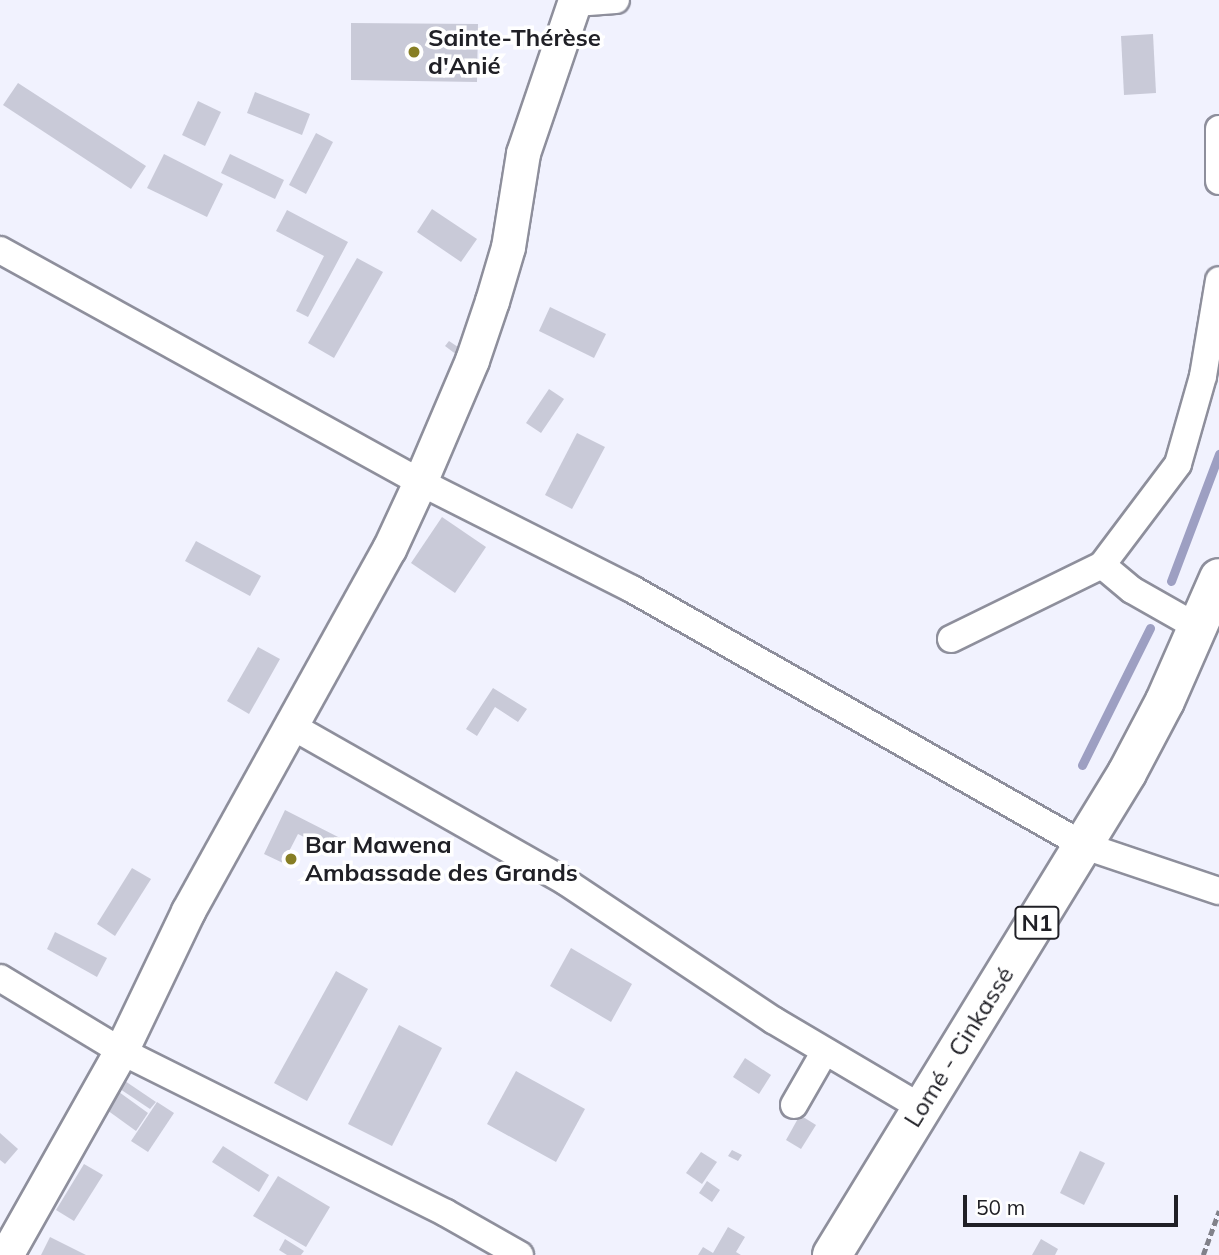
<!DOCTYPE html>
<html>
<head>
<meta charset="utf-8">
<style>
	body { margin:0 }
	#map { position:relative; width:1219px; height:1255px; overflow:hidden; background:#f1f2fe; font-family:Mulish,sans-serif }
	div>[style] { position:absolute }
	.stream>* { height:9px; margin:-4.5px; padding:0 4.5px; transform-origin:4.5px; border-radius:4.5px; background:#9d9fc2 }
	.building>* { inset:0; background:#c9cad8 }
	.path>* { height:4.5px; margin-top:-2.25px; transform-origin:0; background:repeating-linear-gradient(90deg,#81818a 0 7px,transparent 0 10.5px) }
	.roads { filter:drop-shadow(2px 0 #8e8f9c) drop-shadow(-2px 0 #8e8f9c) drop-shadow(0 2px #8e8f9c) drop-shadow(0 -2px #8e8f9c) }
	.minor>* { height:26px; margin:-13px; padding:0 13px; transform-origin:13px; border-radius:13px; background:#fff }
	.tertiary>* { height:33px; margin:-16.5px; padding:0 16.5px; transform-origin:16.5px; border-radius:16.5px; background:#fff }
	.trunk>* { height:38px; margin:-19px; padding:0 19px; transform-origin:19px; border-radius:19px; background:#fff }
	.dots>* { width:19px; height:19px; translate:-50% -50%; box-sizing:border-box; border:4px solid #fff; border-radius:50% }
	span { translate:-50% -50%; white-space:nowrap; text-align:center; line-height:1.15; -webkit-text-stroke:7px #fff; paint-order:stroke }
	.shield-label span { padding:2px 5px; background:#fff; border:2px solid; border-radius:5px; -webkit-text-stroke-width:0 }
	.shield-label { font-size:23px; color:#202026; font-weight:700 }
	.poi-label { font-size:24px; color:#202026; font-weight:700 }
	.left { translate:0 -50%; text-align:left }
	.street-label { font-size:24px; color:#202026 }
	.scale { position:absolute; left:963px; top:1195px; width:215px; height:32px; box-sizing:border-box; border:4px solid #202026; border-top:0; padding-left:9px; font-size:21px; line-height:24px; white-space:nowrap; color:#202026; -webkit-text-stroke:5px #fff; paint-order:stroke }
</style>
</head>
<body>
<div id="map">
	<div class="stream">
		<div style="left:1171px;top:581px;width:136px;rotate:-69.3deg"></div>
		<div style="left:1082px;top:765px;width:153px;rotate:-63.6deg"></div>
	</div>
	<div class="building">
		<div style="clip-path:polygon(351px 23px,478px 24px,477px 82px,351px 80px)"></div>
		<div style="clip-path:polygon(1153px 34px,1156px 93px,1124px 95px,1121px 36px)"></div>
		<div style="clip-path:polygon(18px 83px,146px 166px,131px 189px,3px 105px)"></div>
		<div style="clip-path:polygon(255px 92px,310px 114px,302px 135px,247px 113px)"></div>
		<div style="clip-path:polygon(198px 101px,221px 112px,205px 146px,182px 135px)"></div>
		<div style="clip-path:polygon(316px 133px,333px 142px,306px 194px,289px 185px)"></div>
		<div style="clip-path:polygon(164px 154px,223px 184px,207px 217px,147px 188px)"></div>
		<div style="clip-path:polygon(230px 154px,284px 180px,275px 199px,221px 173px)"></div>
		<div style="clip-path:polygon(432px 209px,477px 239px,461px 262px,417px 232px)"></div>
		<div style="clip-path:polygon(287px 210px,348px 242px,308px 317px,296px 311px,324px 256px,276px 231px)"></div>
		<div style="clip-path:polygon(357px 258px,383px 272px,334px 358px,308px 343px)"></div>
		<div style="clip-path:polygon(550px 307px,606px 334px,594px 358px,539px 331px)"></div>
		<div style="clip-path:polygon(449px 341px,461px 349px,457px 355px,445px 346px)"></div>
		<div style="clip-path:polygon(549px 389px,564px 399px,541px 433px,526px 423px)"></div>
		<div style="clip-path:polygon(577px 433px,605px 447px,572px 509px,545px 495px)"></div>
		<div style="clip-path:polygon(442px 517px,486px 547px,455px 593px,411px 563px)"></div>
		<div style="clip-path:polygon(196px 541px,261px 576px,250px 596px,185px 561px)"></div>
		<div style="clip-path:polygon(258px 647px,280px 659px,249px 714px,227px 701px)"></div>
		<div style="clip-path:polygon(493px 688px,527px 709px,518px 722px,495px 707px,477px 736px,466px 729px)"></div>
		<div style="clip-path:polygon(285px 810px,344px 840px,338px 854px,298px 834px,283px 863px,264px 854px)"></div>
		<div style="clip-path:polygon(132px 868px,151px 879px,115px 936px,97px 924px)"></div>
		<div style="clip-path:polygon(55px 932px,107px 958px,97px 977px,47px 949px)"></div>
		<div style="clip-path:polygon(571px 948px,632px 984px,611px 1022px,550px 986px)"></div>
		<div style="clip-path:polygon(336px 971px,368px 989px,307px 1101px,274px 1083px)"></div>
		<div style="clip-path:polygon(399px 1025px,442px 1048px,392px 1146px,348px 1124px)"></div>
		<div style="clip-path:polygon(745px 1058px,771px 1075px,759px 1094px,733px 1077px)"></div>
		<div style="clip-path:polygon(516px 1071px,585px 1109px,556px 1162px,487px 1124px)"></div>
		<div style="clip-path:polygon(125px 1081px,156px 1102px,150px 1109px,120px 1089px)"></div>
		<div style="clip-path:polygon(119px 1092px,148px 1113px,136px 1131px,107px 1110px)"></div>
		<div style="clip-path:polygon(157px 1102px,174px 1113px,148px 1152px,131px 1141px)"></div>
		<div style="clip-path:polygon(800px 1115px,816px 1125px,801px 1149px,786px 1140px)"></div>
		<div style="clip-path:polygon(0 1133px,18px 1149px,5px 1164px,0 1160px)"></div>
		<div style="clip-path:polygon(223px 1146px,269px 1175px,259px 1192px,212px 1162px)"></div>
		<div style="clip-path:polygon(732px 1150px,742px 1155px,738px 1161px,728px 1156px)"></div>
		<div style="clip-path:polygon(1080px 1151px,1105px 1163px,1084px 1205px,1060px 1193px)"></div>
		<div style="clip-path:polygon(701px 1152px,717px 1162px,702px 1184px,686px 1173px)"></div>
		<div style="clip-path:polygon(84px 1164px,103px 1175px,74px 1221px,56px 1210px)"></div>
		<div style="clip-path:polygon(278px 1176px,330px 1207px,306px 1247px,253px 1216px)"></div>
		<div style="clip-path:polygon(707px 1181px,720px 1190px,712px 1202px,699px 1193px)"></div>
		<div style="clip-path:polygon(728px 1227px,745px 1237px,736px 1252px,741px 1255px,698px 1255px,703px 1247px,713px 1253px)"></div>
		<div style="clip-path:polygon(50px 1237px,86px 1255px,41px 1255px)"></div>
		<div style="clip-path:polygon(285px 1239px,304px 1251px,301px 1255px,287px 1255px,279px 1250px)"></div>
		<div style="clip-path:polygon(1041px 1239px,1058px 1249px,1055px 1255px,1032px 1255px)"></div>
	</div>
	<div class="path">
		<div style="left:1203px;top:1255px;width:47px;rotate:-70deg"></div>
	</div>
	<div class="roads">
		<div class="minor">
			<div style="left:575px;top:3px;width:41px;rotate:-4.2deg"></div>
			<div style="left:1219px;top:129px;width:52px;rotate:90deg"></div>
			<div style="left:0;top:250px;width:480px;rotate:28.9deg"></div>
			<div style="left:420px;top:482px;width:237px;rotate:26.8deg"></div>
			<div style="left:632px;top:589px;width:521px;rotate:29.57deg"></div>
			<div style="left:1085px;top:846px;width:141px;rotate:18.6deg"></div>
			<div style="left:1102px;top:565px;width:39px;rotate:40deg"></div>
			<div style="left:1132px;top:590px;width:77px;rotate:29.6deg"></div>
			<div style="left:951px;top:639px;width:168px;rotate:-26.1deg"></div>
			<div style="left:1102px;top:565px;width:126px;rotate:-53deg"></div>
			<div style="left:1178px;top:464px;width:91px;rotate:-74.1deg"></div>
			<div style="left:1203px;top:376px;width:97px;rotate:-80.5deg"></div>
			<div style="left:290px;top:725px;width:318px;rotate:29.6deg"></div>
			<div style="left:566px;top:882px;width:249px;rotate:33.7deg"></div>
			<div style="left:773px;top:1020px;width:173px;rotate:30.6deg"></div>
			<div style="left:0;top:978px;width:141px;rotate:31.1deg"></div>
			<div style="left:121px;top:1051px;width:363px;rotate:26.5deg"></div>
			<div style="left:446px;top:1213px;width:85px;rotate:29.6deg"></div>
			<div style="left:794px;top:1105px;width:62px;rotate:-60.1deg"></div>
		</div>
		<div class="tertiary">
			<div style="left:6px;top:1255px;width:234px;rotate:-60.6deg"></div>
			<div style="left:121px;top:1051px;width:155px;rotate:-64.4deg"></div>
			<div style="left:188px;top:911px;width:414px;rotate:-61deg"></div>
			<div style="left:389px;top:549px;width:74px;rotate:-65.2deg"></div>
			<div style="left:420px;top:482px;width:133px;rotate:-66.9deg"></div>
			<div style="left:472px;top:360px;width:62px;rotate:-71.3deg"></div>
			<div style="left:492px;top:301px;width:56px;rotate:-73.5deg"></div>
			<div style="left:508px;top:247px;width:95px;rotate:-80.9deg"></div>
			<div style="left:523px;top:153px;width:162px;rotate:-71.2deg"></div>
		</div>
		<div class="trunk">
			<div style="left:832px;top:1255px;width:565px;rotate:-58.53deg"></div>
			<div style="left:1127px;top:773px;width:81px;rotate:-62.2deg"></div>
			<div style="left:1165px;top:701px;width:134px;rotate:-66.3deg"></div>
		</div>
	</div>
	<div class="dots">
		<div style="left:414px;top:52px;background:#877e24"></div>
		<div style="left:291px;top:859px;background:#877e24"></div>
	</div>
	<div class="shield-label">
		<span style="left:1037px;top:923px">N1</span>
	</div>
	<div class="poi-label">
		<span class="left" style="left:428px;top:52px">Sainte-Thérèse<br>d'Anié</span>
		<span class="left" style="left:305px;top:859px">Bar Mawena<br>Ambassade des Grands</span>
	</div>
	<div class="street-label">
		<span style="left:959px;top:1047px;rotate:-58deg">Lomé - Cinkassé</span>
	</div>
	<div class="scale">50 m</div>
</div>
</body>
</html>
